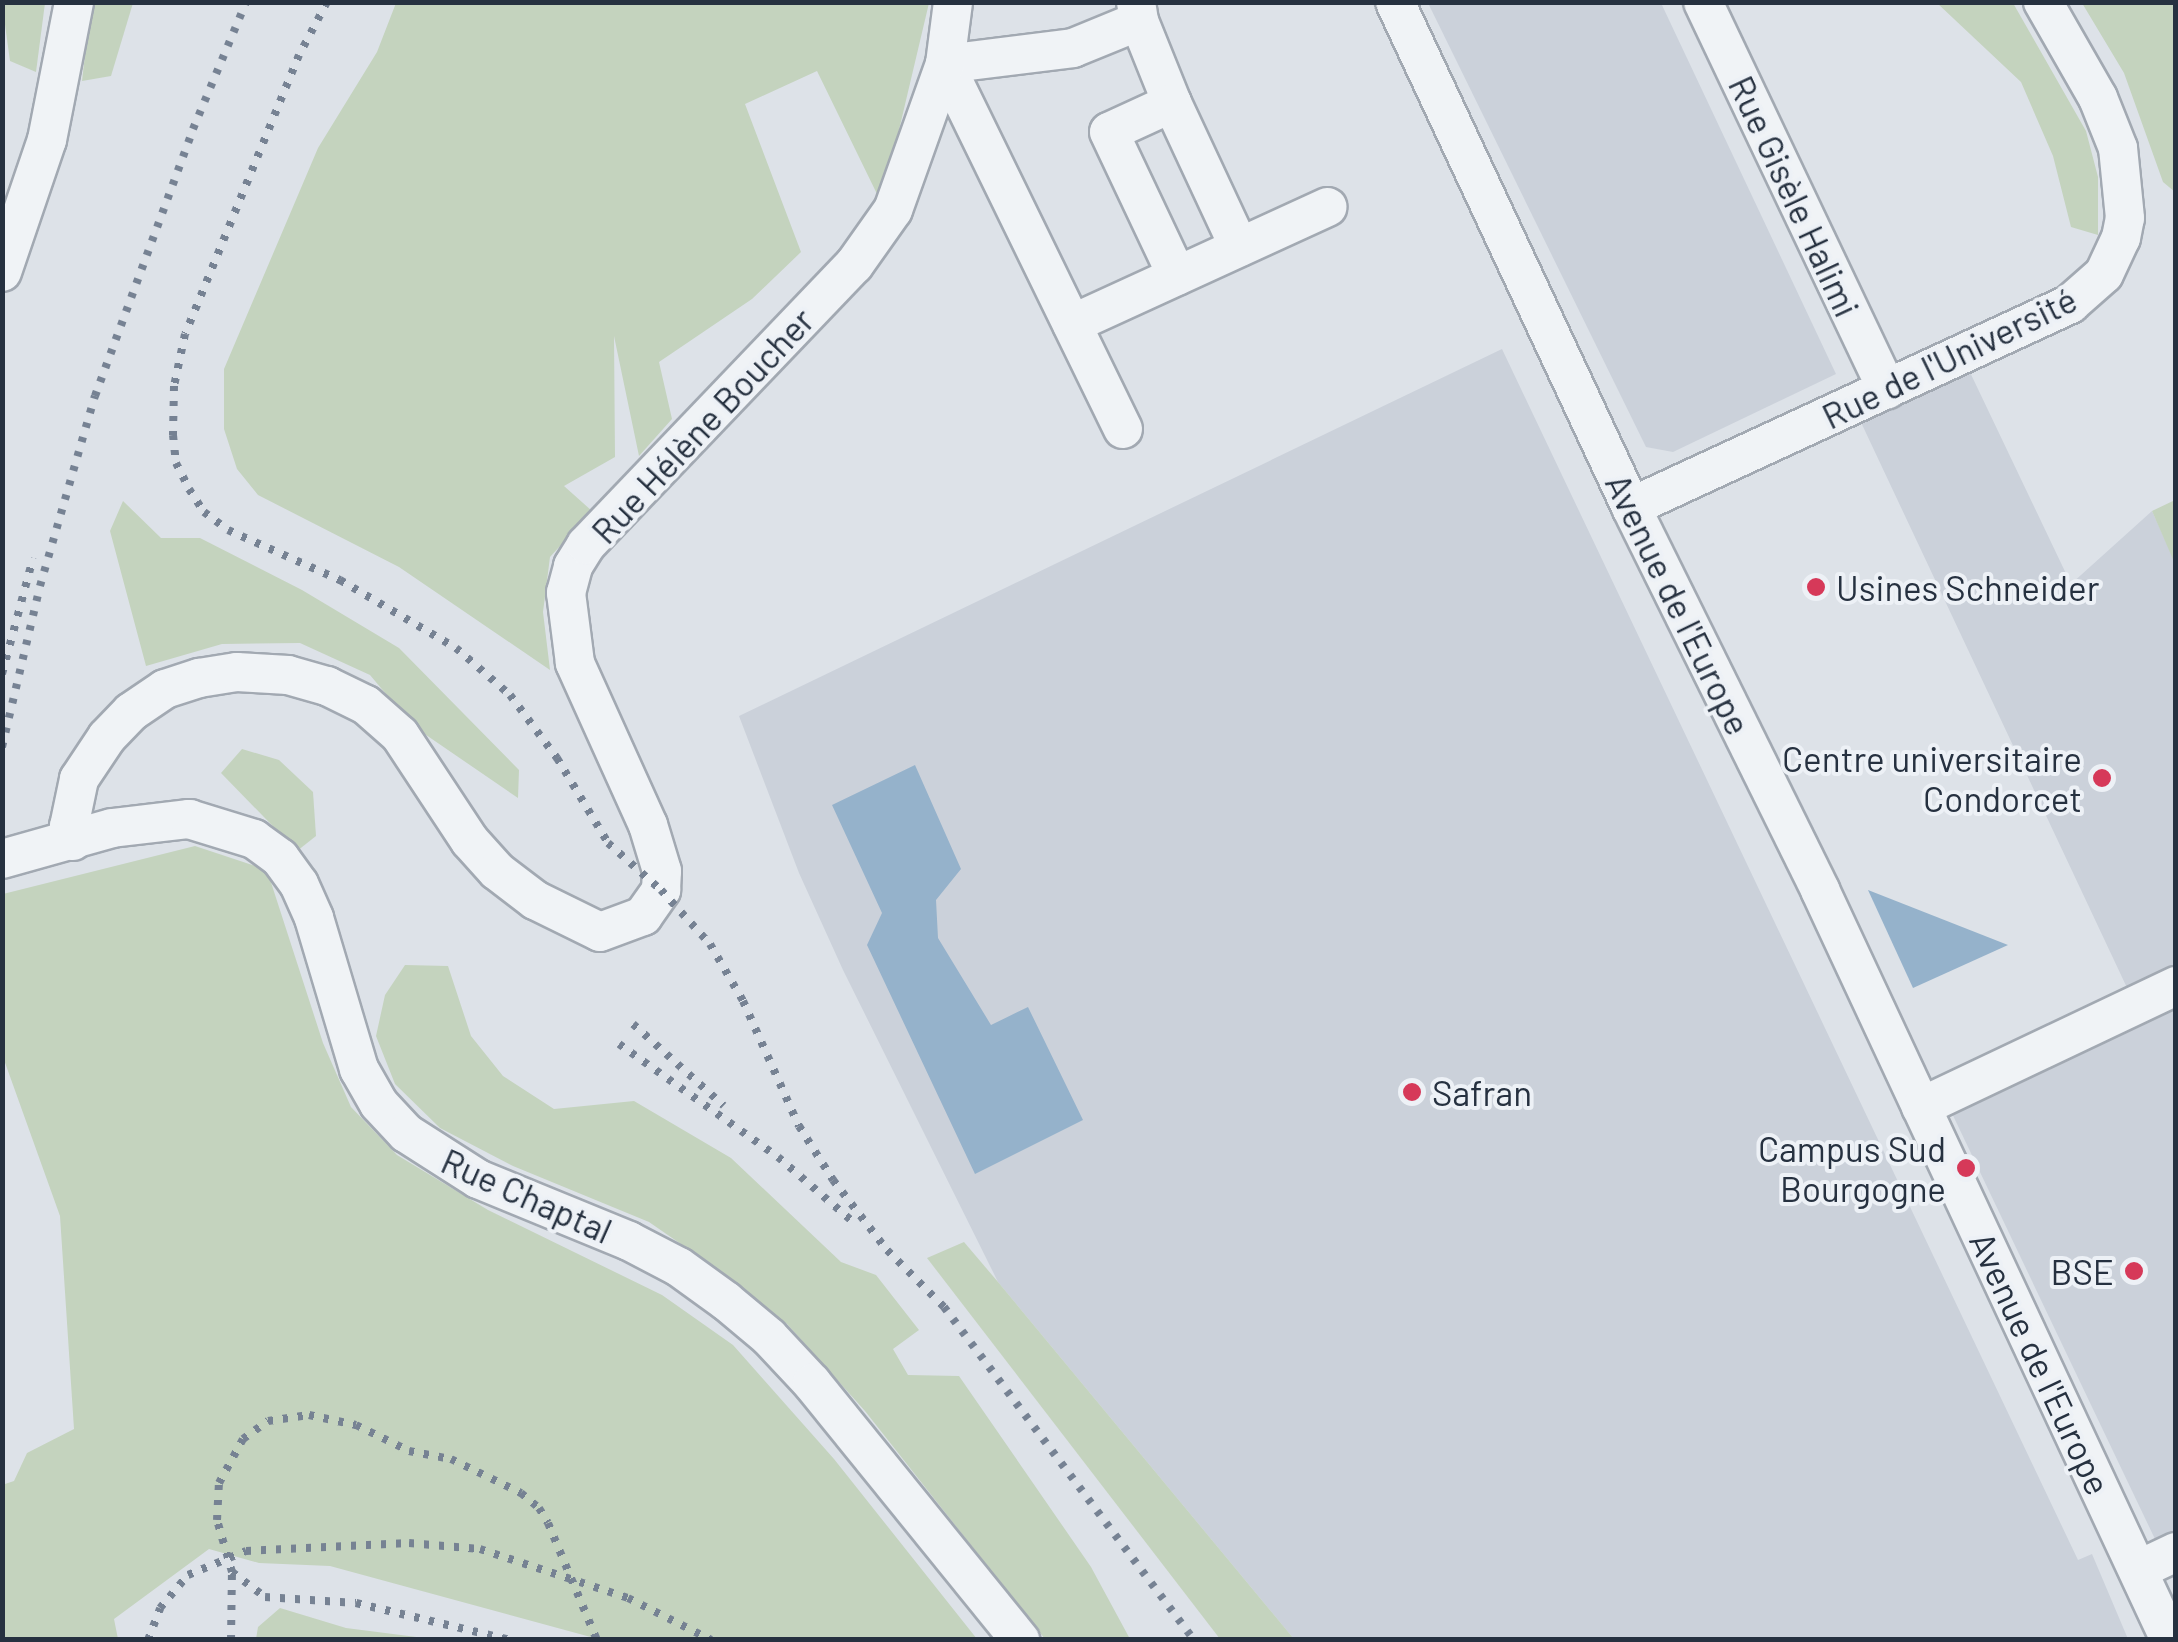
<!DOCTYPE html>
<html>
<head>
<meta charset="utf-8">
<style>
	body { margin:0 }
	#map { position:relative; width:2178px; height:1642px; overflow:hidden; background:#dde2e8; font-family:Barlow,sans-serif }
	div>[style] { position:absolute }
	.built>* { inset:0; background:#cbd1da }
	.green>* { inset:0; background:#c4d3be }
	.water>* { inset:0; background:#95b2cb }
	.roads { filter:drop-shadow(2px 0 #a2a9b2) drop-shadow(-2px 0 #a2a9b2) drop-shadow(0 2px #a2a9b2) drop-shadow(0 -2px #a2a9b2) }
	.minor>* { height:38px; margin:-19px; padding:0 19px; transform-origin:19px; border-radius:19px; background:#f0f3f6 }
	.rail>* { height:8px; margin-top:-4px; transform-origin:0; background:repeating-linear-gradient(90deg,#768293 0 5px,transparent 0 15px) }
	.dots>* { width:28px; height:28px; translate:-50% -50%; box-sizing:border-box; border:5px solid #edf1f6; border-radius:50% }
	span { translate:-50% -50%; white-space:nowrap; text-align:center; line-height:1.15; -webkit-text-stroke:8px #edf1f6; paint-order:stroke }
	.street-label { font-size:35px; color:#263140 }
	.poi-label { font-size:35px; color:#263140 }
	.left { translate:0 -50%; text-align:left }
	.right { translate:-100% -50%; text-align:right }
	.frame { position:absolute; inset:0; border:5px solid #263140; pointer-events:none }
</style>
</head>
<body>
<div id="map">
	<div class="built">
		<div style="clip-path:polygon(1428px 3px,1661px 3px,1836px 374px,1673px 452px,1646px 447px)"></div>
		<div style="clip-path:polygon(1502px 349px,2078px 1560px,2092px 1554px,2128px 1639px,1294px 1639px,998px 1282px,843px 970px,799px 873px,739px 716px)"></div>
		<div style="clip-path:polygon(1967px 366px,2071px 584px,2152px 511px,2176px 564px,2175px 971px,2129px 992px,1858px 416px)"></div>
		<div style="clip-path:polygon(2175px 995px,2175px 1581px,1948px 1105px)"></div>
	</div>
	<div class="green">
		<div style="clip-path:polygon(2px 3px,45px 3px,36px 72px,10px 61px)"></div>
		<div style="clip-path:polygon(91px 3px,133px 3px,111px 76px,82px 81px)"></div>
		<div style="clip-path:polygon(396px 3px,929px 3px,890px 168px,878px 196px,817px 71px,745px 104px,801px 252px,752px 299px,659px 362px,672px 419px,639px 456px,614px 336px,615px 457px,564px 486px,592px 511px,550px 557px,543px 612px,550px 670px,399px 567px,258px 495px,237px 469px,224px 429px,224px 369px,318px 148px,377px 52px)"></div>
		<div style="clip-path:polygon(1937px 3px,2013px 3px,2086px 131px,2098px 177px,2098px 235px,2071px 227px,2053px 156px,2021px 82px)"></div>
		<div style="clip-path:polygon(2082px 3px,2175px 3px,2175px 192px,2163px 182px,2124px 73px)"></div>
		<div style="clip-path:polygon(2175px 500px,2175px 564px,2152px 511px)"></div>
		<div style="clip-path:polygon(123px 501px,161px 538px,200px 538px,302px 590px,399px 648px,519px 770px,518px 798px,413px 726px,370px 675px,300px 643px,222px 644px,146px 666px,110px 531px)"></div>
		<div style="clip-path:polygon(242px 749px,279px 760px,313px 792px,316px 836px,297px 851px,221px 773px)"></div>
		<div style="clip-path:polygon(195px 846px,267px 870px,323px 1043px,351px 1107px,397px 1155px,488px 1210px,662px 1295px,733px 1345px,834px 1459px,977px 1639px,598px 1639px,330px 1566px,259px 1563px,209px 1549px,114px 1619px,118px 1639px,3px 1639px,2px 1485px,14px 1481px,27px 1453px,74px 1429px,60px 1216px,3px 1057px,3px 894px)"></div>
		<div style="clip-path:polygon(405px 965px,448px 966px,471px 1036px,503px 1076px,554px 1109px,634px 1101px,731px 1158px,841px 1262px,876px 1275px,919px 1330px,893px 1349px,908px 1375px,959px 1376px,1091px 1567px,1130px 1639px,1045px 1639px,865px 1411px,787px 1324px,704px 1260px,649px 1222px,513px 1166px,440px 1128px,395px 1084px,376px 1036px,385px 995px)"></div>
		<div style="clip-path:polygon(964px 1242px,998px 1282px,1294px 1639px,1220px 1639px,927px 1258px)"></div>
		<div style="clip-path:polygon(280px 1608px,346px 1628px,432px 1639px,256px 1639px,258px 1627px)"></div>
	</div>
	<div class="water">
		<div style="clip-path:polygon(915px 765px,961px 869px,936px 900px,938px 938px,991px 1025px,1028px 1007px,1083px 1120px,975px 1174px,867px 945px,882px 913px,832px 805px)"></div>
		<div style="clip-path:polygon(1868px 890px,2008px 945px,1913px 988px)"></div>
	</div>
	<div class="roads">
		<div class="minor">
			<div style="left:1136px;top:2px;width:19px;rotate:81deg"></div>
			<div style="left:1139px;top:21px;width:88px;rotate:68.1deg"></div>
			<div style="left:1172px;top:103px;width:159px;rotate:65deg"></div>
			<div style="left:1395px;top:2px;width:557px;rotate:64.95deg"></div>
			<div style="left:1631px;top:507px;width:427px;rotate:63.7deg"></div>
			<div style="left:1820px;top:890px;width:828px;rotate:64.98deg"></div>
			<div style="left:1703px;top:2px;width:429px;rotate:64.6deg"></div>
			<div style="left:1172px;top:103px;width:69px;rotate:155.3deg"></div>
			<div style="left:1109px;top:132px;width:159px;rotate:64.7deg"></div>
			<div style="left:2px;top:272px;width:139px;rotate:-71.2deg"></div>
			<div style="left:47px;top:140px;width:141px;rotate:-78.9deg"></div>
			<div style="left:1072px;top:324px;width:281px;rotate:-24.6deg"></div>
			<div style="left:1123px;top:429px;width:406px;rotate:-116deg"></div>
			<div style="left:945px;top:64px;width:129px;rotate:-7.1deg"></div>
			<div style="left:1073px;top:48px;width:71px;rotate:-22.2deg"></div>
			<div style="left:1631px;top:507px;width:484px;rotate:-24.8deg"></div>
			<div style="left:2070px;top:304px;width:45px;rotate:-41.4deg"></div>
			<div style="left:2104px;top:274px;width:40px;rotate:-65deg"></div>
			<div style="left:2121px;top:238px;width:20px;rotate:-79deg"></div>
			<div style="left:2125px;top:218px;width:70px;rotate:-95.7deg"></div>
			<div style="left:2118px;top:148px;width:54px;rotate:-111.8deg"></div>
			<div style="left:2098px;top:98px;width:111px;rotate:-119.8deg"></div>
			<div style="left:73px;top:841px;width:15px;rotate:-106deg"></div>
			<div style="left:69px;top:827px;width:49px;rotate:-78.2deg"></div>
			<div style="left:79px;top:779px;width:50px;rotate:-56.3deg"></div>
			<div style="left:107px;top:737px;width:35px;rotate:-46deg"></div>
			<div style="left:131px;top:712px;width:41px;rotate:-34.1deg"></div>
			<div style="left:165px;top:689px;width:36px;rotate:-18deg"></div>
			<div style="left:199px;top:678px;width:38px;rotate:-9deg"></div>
			<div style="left:237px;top:672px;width:51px;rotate:3.4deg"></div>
			<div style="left:288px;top:675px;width:41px;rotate:15.8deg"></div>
			<div style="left:327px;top:686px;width:43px;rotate:26deg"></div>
			<div style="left:366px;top:705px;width:45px;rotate:41.4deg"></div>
			<div style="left:400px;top:735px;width:127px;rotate:56.6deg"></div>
			<div style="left:470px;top:841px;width:40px;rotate:48deg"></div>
			<div style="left:497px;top:871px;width:48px;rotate:37.3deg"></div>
			<div style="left:535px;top:900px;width:72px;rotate:26.2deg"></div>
			<div style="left:600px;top:932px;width:46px;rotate:-20.4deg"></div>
			<div style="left:643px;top:916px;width:32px;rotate:-55deg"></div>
			<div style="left:661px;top:890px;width:19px;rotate:-87deg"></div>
			<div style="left:662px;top:871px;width:48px;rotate:-106.9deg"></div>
			<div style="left:648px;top:825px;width:178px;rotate:-114.3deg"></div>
			<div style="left:575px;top:663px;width:71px;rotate:-97.3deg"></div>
			<div style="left:566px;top:593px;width:28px;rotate:-75deg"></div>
			<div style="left:573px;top:566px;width:25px;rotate:-58deg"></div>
			<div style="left:586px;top:545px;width:388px;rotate:-46.3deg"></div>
			<div style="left:854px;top:265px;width:67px;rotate:-54.7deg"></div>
			<div style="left:893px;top:210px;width:155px;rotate:-70.4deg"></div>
			<div style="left:945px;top:64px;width:63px;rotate:-82.6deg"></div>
			<div style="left:2px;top:859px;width:114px;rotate:-15.7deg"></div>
			<div style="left:112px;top:828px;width:78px;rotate:-6.7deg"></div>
			<div style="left:189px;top:819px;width:68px;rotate:17.1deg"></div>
			<div style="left:254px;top:839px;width:32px;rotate:36deg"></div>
			<div style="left:280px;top:858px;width:32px;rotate:54deg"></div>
			<div style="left:299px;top:884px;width:37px;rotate:66deg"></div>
			<div style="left:314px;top:918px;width:158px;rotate:73.4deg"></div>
			<div style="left:359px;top:1069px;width:40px;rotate:60.3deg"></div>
			<div style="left:379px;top:1104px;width:40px;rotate:47deg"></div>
			<div style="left:406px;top:1133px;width:85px;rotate:32.6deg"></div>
			<div style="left:478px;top:1179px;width:163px;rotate:22.3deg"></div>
			<div style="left:629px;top:1241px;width:56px;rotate:27.5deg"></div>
			<div style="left:679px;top:1267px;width:58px;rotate:35.9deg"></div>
			<div style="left:726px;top:1301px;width:56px;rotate:39.9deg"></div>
			<div style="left:769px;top:1337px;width:63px;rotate:46.9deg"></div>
			<div style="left:812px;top:1383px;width:331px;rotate:51deg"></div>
			<div style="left:1921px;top:1107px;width:282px;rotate:-25.4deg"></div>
			<div style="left:2138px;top:1570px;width:42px;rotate:-25.3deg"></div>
		</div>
	</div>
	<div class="rail">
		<div style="left:327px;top:2px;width:60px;rotate:117.8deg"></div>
		<div style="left:299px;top:55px;width:301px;rotate:112.2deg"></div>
		<div style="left:185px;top:334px;width:53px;rotate:101.9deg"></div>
		<div style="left:174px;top:386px;width:49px;rotate:91.2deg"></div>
		<div style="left:173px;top:435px;width:28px;rotate:84deg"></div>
		<div style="left:176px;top:463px;width:29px;rotate:63deg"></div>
		<div style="left:189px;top:489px;width:27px;rotate:57deg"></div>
		<div style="left:204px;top:512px;width:30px;rotate:37deg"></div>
		<div style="left:228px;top:530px;width:123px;rotate:24.1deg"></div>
		<div style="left:340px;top:580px;width:134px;rotate:30.4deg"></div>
		<div style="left:456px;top:648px;width:72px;rotate:41deg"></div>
		<div style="left:510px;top:695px;width:79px;rotate:53.3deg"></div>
		<div style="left:557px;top:758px;width:99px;rotate:59deg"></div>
		<div style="left:608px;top:843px;width:71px;rotate:41.6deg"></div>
		<div style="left:661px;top:890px;width:73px;rotate:47.8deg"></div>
		<div style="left:710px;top:944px;width:66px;rotate:59.9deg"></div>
		<div style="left:743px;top:1001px;width:137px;rotate:65.9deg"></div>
		<div style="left:799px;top:1126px;width:64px;rotate:57.8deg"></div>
		<div style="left:833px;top:1180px;width:88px;rotate:52.4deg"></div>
		<div style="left:887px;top:1250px;width:81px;rotate:45deg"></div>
		<div style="left:944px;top:1307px;width:416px;rotate:53.1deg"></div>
		<div style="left:2px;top:674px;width:120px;rotate:-75deg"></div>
		<div style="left:2px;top:747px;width:165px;rotate:-76.7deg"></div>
		<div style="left:40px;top:586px;width:198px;rotate:-73.9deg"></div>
		<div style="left:95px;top:396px;width:284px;rotate:-69.8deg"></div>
		<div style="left:193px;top:129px;width:138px;rotate:-67.3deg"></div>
		<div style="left:633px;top:1024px;width:122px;rotate:42deg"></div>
		<div style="left:619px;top:1044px;width:195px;rotate:35.4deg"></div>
		<div style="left:778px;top:1157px;width:99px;rotate:40.9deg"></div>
		<div style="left:232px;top:1572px;width:41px;rotate:37.1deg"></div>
		<div style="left:265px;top:1597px;width:91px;rotate:3.8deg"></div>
		<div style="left:356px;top:1603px;width:158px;rotate:13.5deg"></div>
		<div style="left:148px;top:1640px;width:34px;rotate:-69deg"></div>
		<div style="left:160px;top:1608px;width:43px;rotate:-49.7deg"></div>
		<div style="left:188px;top:1575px;width:63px;rotate:-22.5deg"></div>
		<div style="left:246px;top:1551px;width:163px;rotate:-2.8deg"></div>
		<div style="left:409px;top:1543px;width:71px;rotate:4.8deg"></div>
		<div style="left:480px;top:1549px;width:156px;rotate:18.3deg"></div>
		<div style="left:628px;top:1598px;width:93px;rotate:26.8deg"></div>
		<div style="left:231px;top:1640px;width:68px;rotate:-89.2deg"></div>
		<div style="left:232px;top:1572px;width:54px;rotate:-106.1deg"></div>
		<div style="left:217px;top:1520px;width:37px;rotate:-87deg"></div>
		<div style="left:219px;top:1483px;width:50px;rotate:-61.4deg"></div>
		<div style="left:243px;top:1439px;width:31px;rotate:-36deg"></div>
		<div style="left:268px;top:1421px;width:41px;rotate:-8.3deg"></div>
		<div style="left:309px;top:1415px;width:48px;rotate:12deg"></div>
		<div style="left:356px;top:1425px;width:59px;rotate:26.1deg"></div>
		<div style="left:409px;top:1451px;width:43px;rotate:10.8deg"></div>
		<div style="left:451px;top:1459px;width:78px;rotate:25.9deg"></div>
		<div style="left:521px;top:1493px;width:23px;rotate:40deg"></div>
		<div style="left:539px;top:1508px;width:17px;rotate:59deg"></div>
		<div style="left:548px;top:1523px;width:127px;rotate:67.3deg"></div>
	</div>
	<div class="dots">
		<div style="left:1816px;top:587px;background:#d63959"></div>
		<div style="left:2102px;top:778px;background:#d63959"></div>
		<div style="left:1412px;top:1092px;background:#d63959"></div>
		<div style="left:1966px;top:1168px;background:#d63959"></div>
		<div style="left:2134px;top:1271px;background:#d63959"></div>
	</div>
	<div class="street-label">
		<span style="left:1795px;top:196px;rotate:65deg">Rue Gisèle Halimi</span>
		<span style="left:1949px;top:357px;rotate:-26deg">Rue de l'Université</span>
		<span style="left:702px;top:425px;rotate:-47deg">Rue Hélène Boucher</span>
		<span style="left:1679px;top:604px;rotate:64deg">Avenue de l'Europe</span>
		<span style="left:527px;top:1195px;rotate:24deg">Rue Chaptal</span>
		<span style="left:2041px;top:1363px;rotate:65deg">Avenue de l'Europe</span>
	</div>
	<div class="poi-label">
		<span class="left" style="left:1836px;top:587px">Usines Schneider</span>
		<span class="right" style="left:2082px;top:778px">Centre universitaire<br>Condorcet</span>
		<span class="left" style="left:1432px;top:1092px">Safran</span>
		<span class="right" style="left:1946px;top:1168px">Campus Sud<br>Bourgogne</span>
		<span class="right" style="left:2114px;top:1271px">BSE</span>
	</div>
	<div class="frame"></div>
</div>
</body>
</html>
